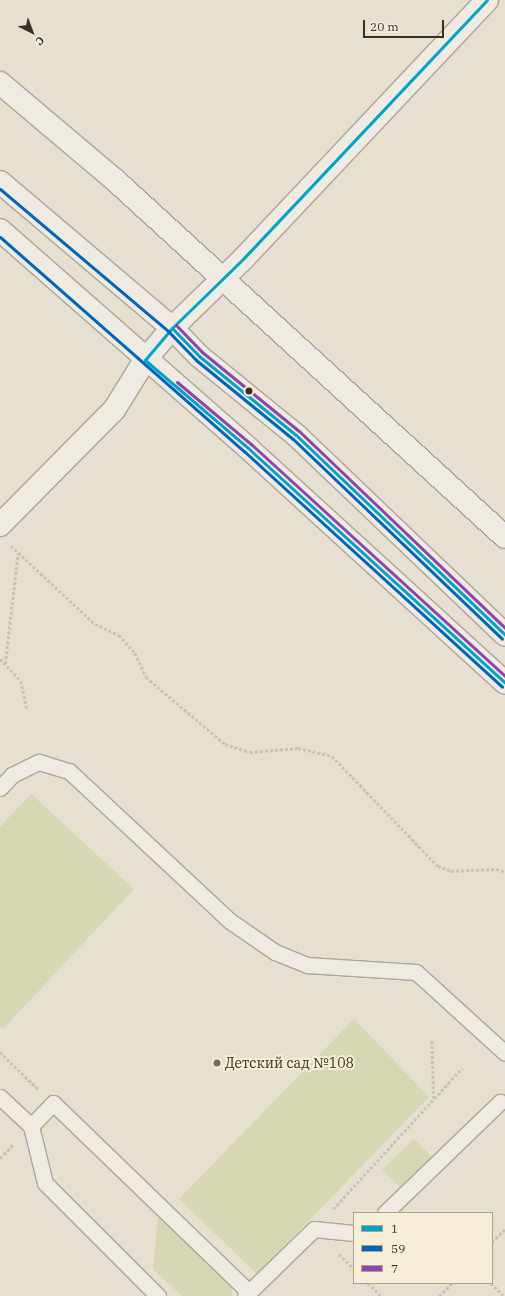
<!DOCTYPE html>
<html>
<head>
<meta charset="utf-8">
<style>
	body { margin:0 }
	#map { position:relative; width:505px; height:1296px; overflow:hidden; background:#e7e0d1; font-family:"IBM Plex Serif",serif }
	div>[style] { position:absolute }
	.green>* { inset:0; background:#d6d7b3 }
	.path>* { height:2.5px; margin-top:-1.25px; transform-origin:0; background:repeating-linear-gradient(90deg,#c8c2b9 0 3px,transparent 0 5px) }
	.roads { filter:drop-shadow(1px 0 #ada599) drop-shadow(-1px 0 #ada599) drop-shadow(0 1px #ada599) drop-shadow(0 -1px #ada599) }
	.lane>* { height:15px; margin:-7.5px; padding:0 7.5px; transform-origin:7.5px; border-radius:7.5px; background:#efebe3 }
	.street>* { height:22px; margin:-11px; padding:0 11px; transform-origin:11px; border-radius:11px; background:#efebe3 }
	.secondary>* { height:22px; margin:-11px; padding:0 11px; transform-origin:11px; border-radius:11px; background:#efebe3 }
	.bus-1>* { height:3px; margin:-1.5px; padding:0 1.5px; transform-origin:1.5px; border-radius:1.5px; background:#03a3c5 }
	.bus-2>* { height:3px; margin:-1.5px; padding:0 1.5px; transform-origin:1.5px; border-radius:1.5px; background:#0065bd }
	.bus-3>* { height:3px; margin:-1.5px; padding:0 1.5px; transform-origin:1.5px; border-radius:1.5px; background:#8e44ad }
	.dots>* { width:11px; height:11px; translate:-50% -50%; box-sizing:border-box; border:2px solid #f7eed8; border-radius:50% }
	span { translate:-50% -50%; white-space:nowrap; text-align:center; line-height:1.15; -webkit-text-stroke:4px #f7eed8; paint-order:stroke }
	.poi-label { font-size:14px; color:#3d2e20 }
	.left { translate:0 -50%; text-align:left }
	.legend { position:absolute; left:353px; top:1212px; width:140px; height:72px; box-sizing:border-box; background:#f7eed8; border:1px solid #ada18e; margin:0; padding:5px 7px; list-style:none; font-size:12px; color:#3d2e20 }
	.legend li { display:flex; align-items:center; gap:8px; height:20px }
	.legend b { width:20px; border:1px solid #ada18e }
	.north { position:absolute; left:12px; top:12px; width:40px; height:40px; -webkit-text-stroke:3px #f7eed8; paint-order:stroke; rotate:138deg; font-size:11px; font-weight:700; line-height:16px; text-align:center; color:#3d2e20 }
	.north::after { content:''; display:block; margin:auto; width:14px; height:18px; background:#3d2e20; clip-path:polygon(50% 0,100% 100%,50% 72%,0 100%) }
	.scale { position:absolute; left:363px; top:20px; width:81px; height:18px; box-sizing:border-box; border:2px solid #3d2e20; border-top:0; padding-left:5px; font-size:12px; line-height:14px; white-space:nowrap; color:#3d2e20; -webkit-text-stroke:3px #f7eed8; paint-order:stroke }
</style>
</head>
<body>
<div id="map">
	<div class="green">
		<div style="clip-path:polygon(31px 794px,134px 889px,3px 1029px,0 1027px,0 827px)"></div>
		<div style="clip-path:polygon(354px 1019px,429px 1097px,257px 1274px,179px 1199px)"></div>
		<div style="clip-path:polygon(414px 1139px,433px 1158px,402px 1189px,382px 1170px)"></div>
		<div style="clip-path:polygon(158px 1216px,227px 1281px,232px 1288px,232px 1296px,182px 1296px,153px 1269px)"></div>
	</div>
	<div class="path">
		<div style="left:11px;top:546px;width:115px;rotate:42.9deg"></div>
		<div style="left:95px;top:624px;width:26px;rotate:25deg"></div>
		<div style="left:119px;top:635px;width:24px;rotate:48deg"></div>
		<div style="left:135px;top:653px;width:26px;rotate:65deg"></div>
		<div style="left:146px;top:677px;width:104px;rotate:40.3deg"></div>
		<div style="left:225px;top:744px;width:26px;rotate:18deg"></div>
		<div style="left:250px;top:752px;width:48px;rotate:-4.8deg"></div>
		<div style="left:298px;top:748px;width:35px;rotate:13deg"></div>
		<div style="left:332px;top:756px;width:153px;rotate:46.1deg"></div>
		<div style="left:438px;top:866px;width:14px;rotate:21deg"></div>
		<div style="left:451px;top:871px;width:45px;rotate:-2.5deg"></div>
		<div style="left:496px;top:869px;width:9px;rotate:18deg"></div>
		<div style="left:0;top:659px;width:30px;rotate:46deg"></div>
		<div style="left:21px;top:681px;width:29px;rotate:78deg"></div>
		<div style="left:5px;top:664px;width:112px;rotate:-83.3deg"></div>
		<div style="left:432px;top:1041px;width:58px;rotate:88deg"></div>
		<div style="left:0;top:1052px;width:53px;rotate:44.2deg"></div>
		<div style="left:0;top:1158px;width:20px;rotate:-45deg"></div>
		<div style="left:333px;top:1209px;width:191px;rotate:-47.5deg"></div>
		<div style="left:492px;top:1242px;width:18px;rotate:-45deg"></div>
		<div style="left:339px;top:1254px;width:21px;rotate:45deg"></div>
		<div style="left:368px;top:1283px;width:18px;rotate:45deg"></div>
		<div style="left:491px;top:1283px;width:17px;rotate:45deg"></div>
		<div style="left:439px;top:1296px;width:18px;rotate:-45deg"></div>
	</div>
	<div class="roads">
		<div class="lane">
			<div style="left:0;top:788px;width:18px;rotate:-47deg"></div>
			<div style="left:12px;top:775px;width:30px;rotate:-26deg"></div>
			<div style="left:39px;top:762px;width:31px;rotate:17deg"></div>
			<div style="left:69px;top:771px;width:220px;rotate:43deg"></div>
			<div style="left:230px;top:921px;width:55px;rotate:34.6deg"></div>
			<div style="left:275px;top:952px;width:35px;rotate:22deg"></div>
			<div style="left:307px;top:965px;width:109px;rotate:3.7deg"></div>
			<div style="left:416px;top:972px;width:120px;rotate:42.3deg"></div>
			<div style="left:0;top:1097px;width:42px;rotate:43.1deg"></div>
			<div style="left:31px;top:1126px;width:59px;rotate:76.2deg"></div>
			<div style="left:45px;top:1183px;width:160px;rotate:45deg"></div>
			<div style="left:31px;top:1126px;width:32px;rotate:-46deg"></div>
			<div style="left:53px;top:1103px;width:272px;rotate:44deg"></div>
			<div style="left:385px;top:1213px;width:160px;rotate:-44deg"></div>
			<div style="left:245px;top:1296px;width:96px;rotate:-44.2deg"></div>
			<div style="left:314px;top:1229px;width:40px;rotate:5.7deg"></div>
		</div>
		<div class="street">
			<div style="left:0;top:83px;width:152px;rotate:40.2deg"></div>
			<div style="left:116px;top:181px;width:527px;rotate:42.46deg"></div>
			<div style="left:0;top:525px;width:162px;rotate:-45.3deg"></div>
			<div style="left:114px;top:410px;width:59px;rotate:-58.2deg"></div>
			<div style="left:145px;top:360px;width:42px;rotate:-49.8deg"></div>
			<div style="left:172px;top:328px;width:100px;rotate:-44.2deg"></div>
			<div style="left:244px;top:258px;width:354px;rotate:-46.7deg"></div>
		</div>
		<div class="secondary">
			<div style="left:0;top:182px;width:226px;rotate:40.3deg"></div>
			<div style="left:172px;top:328px;width:39px;rotate:46deg"></div>
			<div style="left:199px;top:356px;width:125px;rotate:39.2deg"></div>
			<div style="left:296px;top:435px;width:289px;rotate:43.7deg"></div>
			<div style="left:0;top:230px;width:330px;rotate:41.3deg"></div>
			<div style="left:248px;top:448px;width:348px;rotate:42.4deg"></div>
		</div>
	</div>
	<div class="bus-1">
		<div style="left:487px;top:0;width:354px;rotate:133.3deg"></div>
		<div style="left:244px;top:258px;width:100px;rotate:135.8deg"></div>
		<div style="left:172px;top:328px;width:42px;rotate:130.2deg"></div>
		<div style="left:145px;top:360px;width:135px;rotate:40.5deg"></div>
		<div style="left:248px;top:448px;width:348px;rotate:42.4deg"></div>
		<div style="left:172px;top:328px;width:39px;rotate:46deg"></div>
		<div style="left:199px;top:356px;width:125px;rotate:39.2deg"></div>
		<div style="left:296px;top:435px;width:289px;rotate:43.7deg"></div>
	</div>
	<div class="bus-2">
		<div style="left:0;top:189px;width:221px;rotate:40.2deg"></div>
		<div style="left:169px;top:332px;width:39px;rotate:46deg"></div>
		<div style="left:196px;top:360px;width:125px;rotate:39.2deg"></div>
		<div style="left:293px;top:439px;width:289px;rotate:43.7deg"></div>
		<div style="left:0;top:237px;width:326px;rotate:41.3deg"></div>
		<div style="left:245px;top:452px;width:348px;rotate:42.4deg"></div>
	</div>
	<div class="bus-3">
		<div style="left:176px;top:325px;width:37px;rotate:46deg"></div>
		<div style="left:202px;top:352px;width:125px;rotate:39.2deg"></div>
		<div style="left:299px;top:431px;width:285px;rotate:43.7deg"></div>
		<div style="left:177px;top:382px;width:97px;rotate:40deg"></div>
		<div style="left:251px;top:444px;width:344px;rotate:42.4deg"></div>
	</div>
	<div class="dots">
		<div style="left:249px;top:391px;background:#3d2e20"></div>
		<div style="left:217px;top:1063px;background:#786c5e"></div>
	</div>
	<div class="poi-label">
		<span class="left" style="left:225px;top:1063px">Детский сад №108</span>
	</div>
	<ul class="legend">
	<li><b style="height:5px;background:#03a3c5"></b>1</li>
	<li><b style="height:5px;background:#0065bd"></b>59</li>
	<li><b style="height:5px;background:#8e44ad"></b>7</li>
	</ul>
	<div class="north">С</div>
	<div class="scale">20 m</div>
</div>
</body>
</html>
